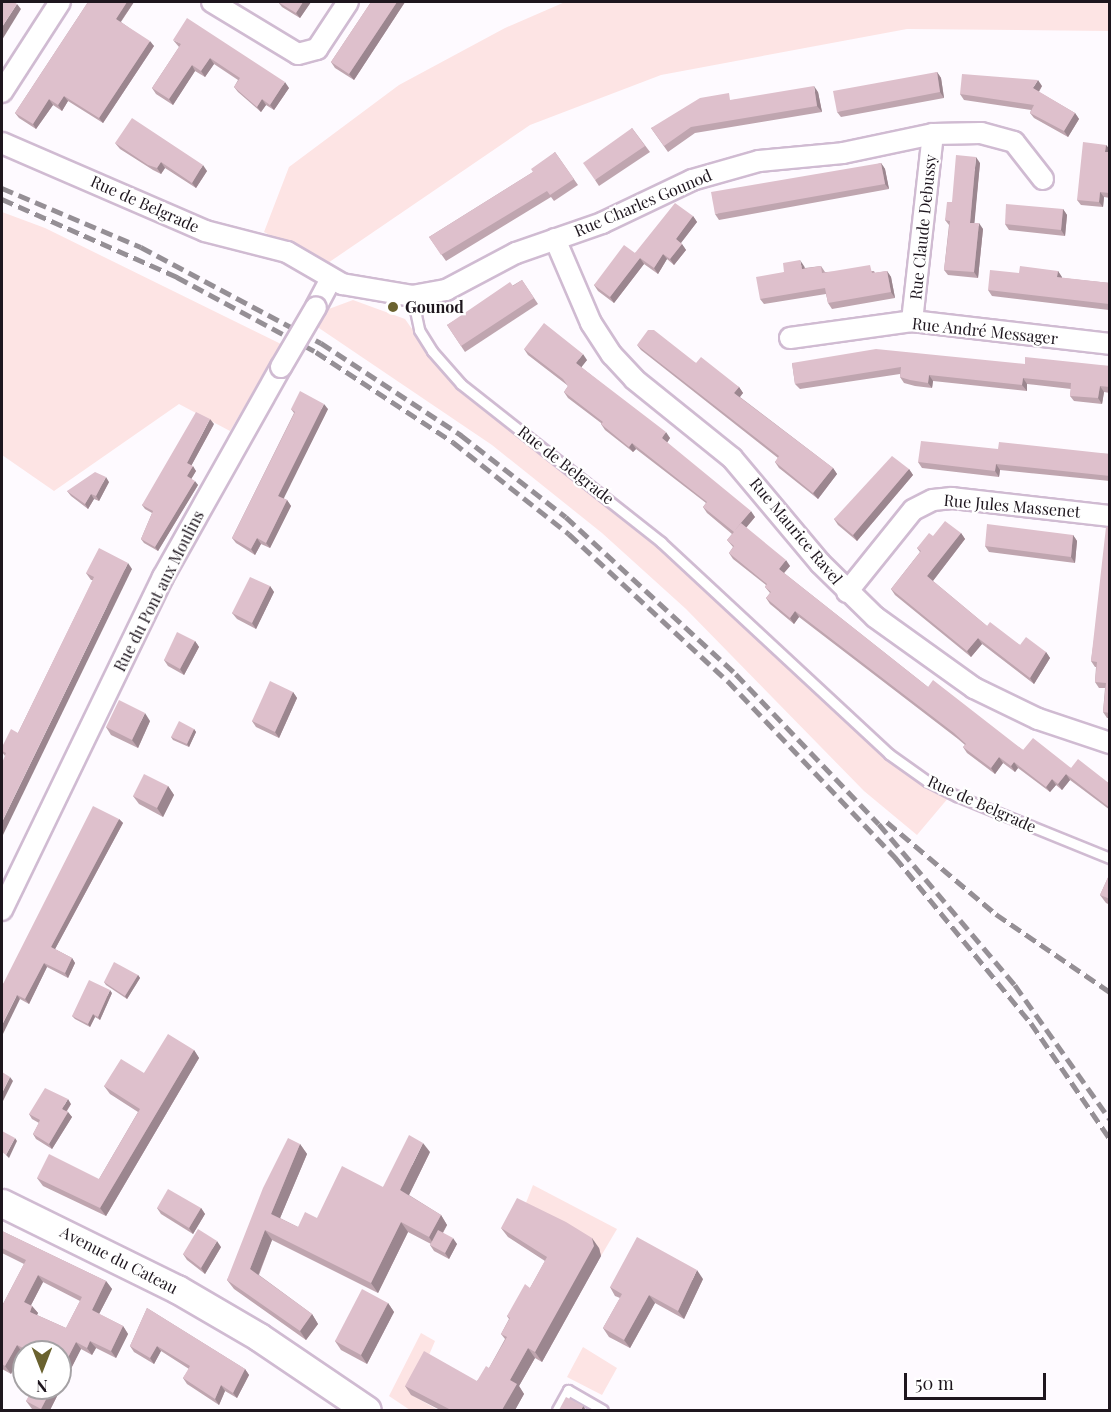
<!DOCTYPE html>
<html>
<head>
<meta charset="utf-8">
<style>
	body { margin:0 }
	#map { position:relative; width:1111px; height:1412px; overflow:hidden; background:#fefaff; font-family:"Playfair Display",serif }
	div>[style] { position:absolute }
	.green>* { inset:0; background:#fde4e4 }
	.roads { filter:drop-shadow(2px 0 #d0bbd2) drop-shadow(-2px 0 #d0bbd2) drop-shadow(0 2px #d0bbd2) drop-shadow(0 -2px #d0bbd2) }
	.service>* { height:9px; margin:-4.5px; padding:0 4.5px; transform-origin:4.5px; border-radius:4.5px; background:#fff }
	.minor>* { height:20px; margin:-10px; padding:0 10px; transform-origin:10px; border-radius:10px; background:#fff }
	.secondary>* { height:27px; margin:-13.5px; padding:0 13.5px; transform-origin:13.5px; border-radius:13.5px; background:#fff }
	.rail>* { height:4.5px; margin-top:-2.25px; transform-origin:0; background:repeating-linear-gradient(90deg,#958f95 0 12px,transparent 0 18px) }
	.bridges { filter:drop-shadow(2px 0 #d0bbd2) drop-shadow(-2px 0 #d0bbd2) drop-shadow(0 2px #d0bbd2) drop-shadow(0 -2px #d0bbd2) }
	.minor-bridge>* { height:20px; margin:-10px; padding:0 10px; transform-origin:10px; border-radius:10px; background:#fff }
	.wall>* { inset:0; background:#bfa5af }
	.shaded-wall>* { inset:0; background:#9b868f }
	.building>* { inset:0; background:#dec0cc }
	.dots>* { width:16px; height:16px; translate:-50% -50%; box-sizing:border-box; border:3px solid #fff; border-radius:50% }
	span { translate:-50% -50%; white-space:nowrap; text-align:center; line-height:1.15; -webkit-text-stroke:4.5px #fff; paint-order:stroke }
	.street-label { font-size:16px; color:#1e161e }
	.poi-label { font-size:16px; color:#1e161e; font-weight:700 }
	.left { translate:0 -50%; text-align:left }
	.frame { position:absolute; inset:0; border:3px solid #1e161e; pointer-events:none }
	.north { position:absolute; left:12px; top:1340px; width:60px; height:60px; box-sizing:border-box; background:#fff; border:2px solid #a5a2a5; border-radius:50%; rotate:180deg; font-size:16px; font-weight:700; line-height:24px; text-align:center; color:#1e161e }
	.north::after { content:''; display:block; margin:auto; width:21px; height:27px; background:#6a622f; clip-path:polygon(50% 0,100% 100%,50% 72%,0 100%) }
	.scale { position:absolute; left:904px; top:1373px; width:142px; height:27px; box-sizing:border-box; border:3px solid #1e161e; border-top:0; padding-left:8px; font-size:18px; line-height:21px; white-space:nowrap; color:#1e161e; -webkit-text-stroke:4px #fff; paint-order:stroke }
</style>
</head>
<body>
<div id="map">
	<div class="green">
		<div style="clip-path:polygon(565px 2px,1109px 2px,1109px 31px,907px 29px,661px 75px,530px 125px,325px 265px,264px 232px,289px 167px,399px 85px,505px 28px)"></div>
		<div style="clip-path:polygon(2px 212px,45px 228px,281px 344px,230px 431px,179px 404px,54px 491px,2px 455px)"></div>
		<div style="clip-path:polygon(353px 300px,405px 319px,438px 366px,476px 400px,653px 542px,897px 765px,921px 784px,949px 797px,917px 835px,864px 791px,686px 609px,602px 533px,492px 445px,313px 324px,326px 310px)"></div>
		<div style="clip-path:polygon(533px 1185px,617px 1229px,601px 1256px,524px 1208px)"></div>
		<div style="clip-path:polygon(421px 1333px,435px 1341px,412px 1395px,438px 1410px,410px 1410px,389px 1396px)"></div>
		<div style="clip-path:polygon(583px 1347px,617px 1368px,602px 1395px,567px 1377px)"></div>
	</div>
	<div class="roads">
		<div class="service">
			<div style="left:412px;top:296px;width:35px;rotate:78deg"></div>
			<div style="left:419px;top:330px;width:25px;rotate:58deg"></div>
			<div style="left:432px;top:351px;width:44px;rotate:48.7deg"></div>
			<div style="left:461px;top:384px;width:255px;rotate:38.3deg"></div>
			<div style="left:661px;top:542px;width:311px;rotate:42.9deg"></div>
			<div style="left:889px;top:754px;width:47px;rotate:35.4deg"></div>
			<div style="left:927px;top:781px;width:34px;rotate:27deg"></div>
			<div style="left:957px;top:796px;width:165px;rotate:22.1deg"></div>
			<div style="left:557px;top:1410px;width:23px;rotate:-61deg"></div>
			<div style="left:568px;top:1390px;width:40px;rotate:29.7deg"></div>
		</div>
		<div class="minor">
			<div style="left:212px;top:2px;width:100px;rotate:31.2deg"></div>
			<div style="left:298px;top:54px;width:20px;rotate:-15deg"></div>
			<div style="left:317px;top:49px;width:56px;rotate:-56.6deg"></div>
			<div style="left:2px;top:92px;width:107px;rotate:-57.2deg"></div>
			<div style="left:2px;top:143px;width:221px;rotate:23.4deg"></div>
			<div style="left:205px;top:231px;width:85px;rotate:14.4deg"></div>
			<div style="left:287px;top:252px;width:64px;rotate:30.2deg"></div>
			<div style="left:342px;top:284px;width:71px;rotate:9.7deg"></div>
			<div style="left:412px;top:296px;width:35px;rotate:-10deg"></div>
			<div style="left:446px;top:290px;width:79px;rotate:-27.9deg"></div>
			<div style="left:516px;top:253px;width:91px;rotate:-19.2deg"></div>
			<div style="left:602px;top:223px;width:100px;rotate:-25.5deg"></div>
			<div style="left:692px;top:180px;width:70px;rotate:-15.8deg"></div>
			<div style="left:759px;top:161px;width:84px;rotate:-5.4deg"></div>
			<div style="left:843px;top:153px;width:92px;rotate:-11.9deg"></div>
			<div style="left:933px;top:134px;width:48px;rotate:-1.2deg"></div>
			<div style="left:981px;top:133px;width:34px;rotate:15deg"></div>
			<div style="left:1014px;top:142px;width:47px;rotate:51.9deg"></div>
			<div style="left:555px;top:239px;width:91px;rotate:66.8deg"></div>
			<div style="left:591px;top:323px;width:38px;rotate:57deg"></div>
			<div style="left:612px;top:355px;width:33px;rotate:47deg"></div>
			<div style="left:634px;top:379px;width:126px;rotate:38.9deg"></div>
			<div style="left:732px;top:458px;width:137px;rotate:50deg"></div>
			<div style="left:820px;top:563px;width:77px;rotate:44.5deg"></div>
			<div style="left:875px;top:617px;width:122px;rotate:35.6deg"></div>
			<div style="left:974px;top:688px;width:71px;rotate:25.8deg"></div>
			<div style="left:1038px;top:719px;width:76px;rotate:18.4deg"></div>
			<div style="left:316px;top:307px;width:32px;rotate:-62deg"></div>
			<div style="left:912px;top:321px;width:188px;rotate:-83.6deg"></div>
			<div style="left:790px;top:338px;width:123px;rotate:-7.9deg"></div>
			<div style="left:912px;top:321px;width:199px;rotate:6.6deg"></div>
			<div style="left:847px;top:592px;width:105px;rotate:-51.2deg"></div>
			<div style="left:913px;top:510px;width:22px;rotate:-27deg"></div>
			<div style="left:933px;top:500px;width:19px;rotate:-6deg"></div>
			<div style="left:952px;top:498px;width:159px;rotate:6.5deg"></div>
			<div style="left:2px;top:910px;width:370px;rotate:-64.2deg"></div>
			<div style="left:163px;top:577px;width:241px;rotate:-60.7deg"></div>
		</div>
		<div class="secondary">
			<div style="left:2px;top:1203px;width:195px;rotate:26.2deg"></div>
			<div style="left:177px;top:1289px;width:95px;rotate:30.3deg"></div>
			<div style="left:259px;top:1337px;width:130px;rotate:34.1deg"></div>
		</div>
	</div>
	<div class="rail">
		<div style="left:2px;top:188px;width:151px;rotate:23deg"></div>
		<div style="left:141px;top:247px;width:204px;rotate:28.1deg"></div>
		<div style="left:321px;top:343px;width:168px;rotate:33.3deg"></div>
		<div style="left:461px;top:435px;width:133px;rotate:38deg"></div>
		<div style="left:566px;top:517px;width:231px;rotate:42.7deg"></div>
		<div style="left:736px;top:674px;width:207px;rotate:46.4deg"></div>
		<div style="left:879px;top:824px;width:211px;rotate:49.8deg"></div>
		<div style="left:1015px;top:985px;width:164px;rotate:54.7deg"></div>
		<div style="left:2px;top:199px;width:192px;rotate:24deg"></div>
		<div style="left:177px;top:277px;width:158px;rotate:28.3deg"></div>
		<div style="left:316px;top:352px;width:164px;rotate:33.3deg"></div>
		<div style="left:453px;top:442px;width:148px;rotate:38.4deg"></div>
		<div style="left:569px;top:534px;width:217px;rotate:42.8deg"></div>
		<div style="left:728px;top:681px;width:243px;rotate:46.5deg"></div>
		<div style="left:895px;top:857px;width:215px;rotate:50.7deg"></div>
		<div style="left:1031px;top:1023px;width:140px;rotate:55.7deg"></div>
		<div style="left:887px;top:822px;width:143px;rotate:40.2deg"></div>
		<div style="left:996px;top:914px;width:138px;rotate:34.4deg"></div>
	</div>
	<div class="bridges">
		<div class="minor-bridge">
			<div style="left:281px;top:367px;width:69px;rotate:-59.7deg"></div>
		</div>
	</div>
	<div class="wall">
		<div style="clip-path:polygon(88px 2px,134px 2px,121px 22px,154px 46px,103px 123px,68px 101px,62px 111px,53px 105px,36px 129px,19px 118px,15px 113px)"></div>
		<div style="clip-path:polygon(278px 2px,311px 2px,300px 18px,282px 7px)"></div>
		<div style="clip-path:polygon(371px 2px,405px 2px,354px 80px,335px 68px,331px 62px)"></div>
		<div style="clip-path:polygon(173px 40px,289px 88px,274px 110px,266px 105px,261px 112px,238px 92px,234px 87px,238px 80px,214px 64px,205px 77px,195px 71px,173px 105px,156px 94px,152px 88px,179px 47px)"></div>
		<div style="clip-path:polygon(937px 72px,941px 78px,944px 98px,841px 117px,837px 112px)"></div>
		<div style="clip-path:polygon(1042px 86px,1039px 92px,1075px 113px,1079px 119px,1068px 137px,1034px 118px,1030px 113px,1031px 110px,964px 100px,960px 94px)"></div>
		<div style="clip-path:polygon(818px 92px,822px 112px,695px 133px,668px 152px,651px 128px,733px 100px)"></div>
		<div style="clip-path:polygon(632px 128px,650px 152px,599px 186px,595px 180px)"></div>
		<div style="clip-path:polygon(115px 143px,207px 171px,196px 188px,165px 168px,161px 174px,153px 170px,120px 149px)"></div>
		<div style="clip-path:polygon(1106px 145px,1110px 150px,1110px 198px,1104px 197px,1103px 207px,1081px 205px,1077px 200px)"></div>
		<div style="clip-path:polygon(555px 152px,578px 185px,554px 201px,551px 197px,446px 261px,429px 237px,533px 172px)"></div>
		<div style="clip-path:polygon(881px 163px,885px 169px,889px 189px,719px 220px,715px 214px)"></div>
		<div style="clip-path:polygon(980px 163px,974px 223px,983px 229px,978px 278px,948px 275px,944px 270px,949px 225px,945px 220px,952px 202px)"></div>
		<div style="clip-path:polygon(1063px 209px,1067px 215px,1065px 236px,1009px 230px,1005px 224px)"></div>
		<div style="clip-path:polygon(693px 216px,697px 222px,681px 243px,686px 250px,674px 265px,667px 259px,658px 274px,644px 264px,614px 303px,598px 291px,594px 285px,635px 253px)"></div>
		<div style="clip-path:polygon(804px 266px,805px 268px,821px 266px,825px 272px,874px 271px,875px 273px,887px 271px,891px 277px,895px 298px,832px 309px,828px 303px,826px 294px,764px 304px,760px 299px,784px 272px)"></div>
		<div style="clip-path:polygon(1058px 271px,1062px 278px,1110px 283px,1110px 313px,1109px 310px,992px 296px,988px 290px,1019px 273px)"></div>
		<div style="clip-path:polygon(522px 280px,538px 304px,465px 352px,447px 325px)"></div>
		<div style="clip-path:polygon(637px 345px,696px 363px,739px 387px,743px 393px,740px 397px,833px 468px,837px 474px,818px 499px,779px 468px,775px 462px,778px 458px,641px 350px)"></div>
		<div style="clip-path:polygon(524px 349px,587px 360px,581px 367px,670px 438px,667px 443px,755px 517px,746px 528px,790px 566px,784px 573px,928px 687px,1023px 750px,1071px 768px,1110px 784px,1110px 810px,1070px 780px,1062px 790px,1056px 785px,1050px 792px,1018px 768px,1015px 772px,1003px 763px,995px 774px,967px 753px,963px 747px,965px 745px,958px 739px,799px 617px,794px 624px,770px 604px,766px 598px,770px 593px,765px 587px,766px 585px,733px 559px,729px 553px,733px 547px,727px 540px,732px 534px,707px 513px,703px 507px,706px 503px,636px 449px,633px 452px,605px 430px,601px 424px,601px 423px,568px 398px,564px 392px,568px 386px,567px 385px,528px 355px)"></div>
		<div style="clip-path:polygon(792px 363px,1025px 364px,1110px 366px,1110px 393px,1104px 392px,1102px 404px,1074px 401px,1070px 396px,1071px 389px,1027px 384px,1027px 391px,933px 381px,932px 388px,915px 386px,904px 383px,900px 377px,900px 374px,800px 389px,795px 384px)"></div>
		<div style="clip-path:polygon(291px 409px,328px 409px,283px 498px,287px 500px,291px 506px,270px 548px,261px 544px,255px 555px,236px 543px,232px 538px,294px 413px)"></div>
		<div style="clip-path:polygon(214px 424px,191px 466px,196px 471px,191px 479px,198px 485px,158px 551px,144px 543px,141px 539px,152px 513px,145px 509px,142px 505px)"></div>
		<div style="clip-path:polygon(998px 449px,1110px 454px,1110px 481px,1000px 470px,999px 477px,922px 468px,918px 462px)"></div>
		<div style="clip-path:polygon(909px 469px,913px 475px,857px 541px,838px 525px,834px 519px)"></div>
		<div style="clip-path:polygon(109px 482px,99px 501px,94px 499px,88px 509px,71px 496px,67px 491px)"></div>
		<div style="clip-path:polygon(1110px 527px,1110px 718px,1107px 718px,1103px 712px,1105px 688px,1099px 688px,1095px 682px,1096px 667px,1095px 667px,1091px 661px)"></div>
		<div style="clip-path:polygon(961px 533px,965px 539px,933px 581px,987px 626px,1020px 645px,1046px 652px,1050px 658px,1034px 684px,982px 644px,971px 657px,895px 595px,891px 589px,920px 552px,917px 548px,933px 536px)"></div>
		<div style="clip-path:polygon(1073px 535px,1077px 541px,1075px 563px,989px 552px,985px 546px)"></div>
		<div style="clip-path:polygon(132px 569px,5px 756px,2px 752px,2px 747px,18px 733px,93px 580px,91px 580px,86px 573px)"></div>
		<div style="clip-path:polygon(270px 586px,274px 592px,256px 629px,237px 619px,232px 613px)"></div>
		<div style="clip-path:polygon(195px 641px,199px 647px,184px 675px,168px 666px,164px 660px)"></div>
		<div style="clip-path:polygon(293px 692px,297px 698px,279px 738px,256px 727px,252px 721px)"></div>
		<div style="clip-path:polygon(150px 721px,138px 748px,111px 735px,106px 727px)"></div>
		<div style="clip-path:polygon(194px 729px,196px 732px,189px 747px,173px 740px,171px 737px)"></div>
		<div style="clip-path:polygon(168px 786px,174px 795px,163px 817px,139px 804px,133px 796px)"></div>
		<div style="clip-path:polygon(119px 819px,123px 823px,55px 949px,72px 958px,75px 963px,68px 978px,47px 967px,29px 1004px,20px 999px,2px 986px)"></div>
		<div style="clip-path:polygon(1110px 873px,1110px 905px,1106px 903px,1100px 895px)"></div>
		<div style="clip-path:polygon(138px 975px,140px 978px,127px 999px,106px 985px,104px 982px)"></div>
		<div style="clip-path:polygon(112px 993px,100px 1020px,95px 1017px,90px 1027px,75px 1019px,72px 1016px)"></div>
		<div style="clip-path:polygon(194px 1050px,199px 1058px,106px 1216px,43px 1186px,37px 1178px,99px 1179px,138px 1112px,110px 1094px,104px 1086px,144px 1073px)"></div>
		<div style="clip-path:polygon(71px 1104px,67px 1111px,72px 1117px,52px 1149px,36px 1139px,33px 1134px,39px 1123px,32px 1119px,29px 1114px)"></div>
		<div style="clip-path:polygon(300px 1144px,307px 1154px,280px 1218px,298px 1227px,383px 1187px,430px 1152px,409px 1195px,441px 1215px,447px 1225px,443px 1233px,457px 1244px,449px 1259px,434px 1251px,430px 1245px,431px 1244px,408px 1232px,378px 1293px,272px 1240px,259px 1275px,312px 1314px,318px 1324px,306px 1340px,234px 1289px,227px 1280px)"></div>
		<div style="clip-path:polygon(157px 1208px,201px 1208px,205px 1214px,193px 1234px,161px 1214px)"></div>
		<div style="clip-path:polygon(501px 1228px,599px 1248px,601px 1256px,542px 1362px,535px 1358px,519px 1386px,524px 1394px,515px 1410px,440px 1410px,411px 1395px,405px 1386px,477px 1381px,489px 1368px,505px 1339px,501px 1334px,509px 1319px,507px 1316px,530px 1288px,545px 1261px,508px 1237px)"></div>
		<div style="clip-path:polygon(evenodd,2px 1231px,106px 1281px,112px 1289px,99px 1314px,123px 1326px,128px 1334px,116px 1358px,96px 1348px,92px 1355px,81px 1349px,50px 1410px,35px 1410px,32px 1409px,26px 1401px,60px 1352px,24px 1352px,24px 1353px,22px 1352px,11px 1374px,2px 1369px,2px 1304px,3px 1304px,24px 1264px,2px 1253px,2px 1231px,43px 1282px,80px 1301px,66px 1328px,37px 1315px,38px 1313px,31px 1305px,43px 1282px)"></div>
		<div style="clip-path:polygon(221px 1247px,205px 1274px,187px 1260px,183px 1254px)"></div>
		<div style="clip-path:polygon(703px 1279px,684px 1319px,655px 1303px,630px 1348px,609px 1337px,603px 1328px,620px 1298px,615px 1296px,610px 1287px)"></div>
		<div style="clip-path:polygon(388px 1303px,394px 1312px,367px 1364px,341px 1350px,335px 1341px)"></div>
		<div style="clip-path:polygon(147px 1308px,245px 1369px,249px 1375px,237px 1398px,225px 1391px,219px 1405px,187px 1384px,183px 1378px,189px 1369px,161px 1351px,154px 1364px,134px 1352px,130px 1346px)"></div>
	</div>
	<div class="shaded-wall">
		<div style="clip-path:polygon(127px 2px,134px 2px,119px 24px,116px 19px)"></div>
		<div style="clip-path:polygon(303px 2px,311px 2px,300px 18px,296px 13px)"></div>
		<div style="clip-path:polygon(397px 2px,405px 2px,354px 80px,349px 74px)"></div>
		<div style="clip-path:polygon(17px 4px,21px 9px,2px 40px,2px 27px)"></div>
		<div style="clip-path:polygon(150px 41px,154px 46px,103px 123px,99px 118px)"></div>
		<div style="clip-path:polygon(210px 58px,214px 64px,205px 77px,201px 71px)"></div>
		<div style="clip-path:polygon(192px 65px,195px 71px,173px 105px,169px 99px)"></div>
		<div style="clip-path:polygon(937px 72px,941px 78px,944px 98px,940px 92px)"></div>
		<div style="clip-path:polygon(1038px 80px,1042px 86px,1037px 94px,1033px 88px)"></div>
		<div style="clip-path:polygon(285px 82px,289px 88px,274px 110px,270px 105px)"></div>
		<div style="clip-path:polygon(814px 86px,818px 92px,822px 112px,817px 106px)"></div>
		<div style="clip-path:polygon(64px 96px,68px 101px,62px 111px,58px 105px)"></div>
		<div style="clip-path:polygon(49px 99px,53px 105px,36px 129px,33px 124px)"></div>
		<div style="clip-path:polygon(262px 99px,266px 105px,261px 112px,257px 107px)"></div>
		<div style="clip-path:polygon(1075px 113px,1079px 119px,1068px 137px,1064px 131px)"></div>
		<div style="clip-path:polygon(1106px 145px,1110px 150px,1109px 157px,1105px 152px)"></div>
		<div style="clip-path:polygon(976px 157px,980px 163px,974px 228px,970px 223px)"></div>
		<div style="clip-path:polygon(161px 162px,165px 168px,161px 174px,157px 168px)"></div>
		<div style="clip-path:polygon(881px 163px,885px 169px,889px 189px,885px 184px)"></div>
		<div style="clip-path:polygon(203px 165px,207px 171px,196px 188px,192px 183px)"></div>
		<div style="clip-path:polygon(1100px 192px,1104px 197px,1103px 207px,1099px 202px)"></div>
		<div style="clip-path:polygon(1063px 209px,1067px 215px,1065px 236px,1061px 230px)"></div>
		<div style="clip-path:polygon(693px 216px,697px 222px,680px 244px,676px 239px)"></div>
		<div style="clip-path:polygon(979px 223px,983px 229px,978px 278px,974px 272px)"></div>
		<div style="clip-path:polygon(682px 244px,686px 250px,674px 265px,670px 259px)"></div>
		<div style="clip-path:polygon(663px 254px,667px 259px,658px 274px,654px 268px)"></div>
		<div style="clip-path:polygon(640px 258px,644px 264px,614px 303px,610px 297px)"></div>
		<div style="clip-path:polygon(800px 260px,804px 266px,806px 275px,802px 269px)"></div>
		<div style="clip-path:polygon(887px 271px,891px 277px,895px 298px,891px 292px)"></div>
		<div style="clip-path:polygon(1058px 271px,1062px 277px,1062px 283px,1057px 277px)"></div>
		<div style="clip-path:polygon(583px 354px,587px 360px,580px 369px,576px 363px)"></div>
		<div style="clip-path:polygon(929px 375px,933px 381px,932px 388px,928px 383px)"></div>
		<div style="clip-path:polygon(1023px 378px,1027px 384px,1027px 391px,1022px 385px)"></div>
		<div style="clip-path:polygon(1100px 386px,1104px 392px,1102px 404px,1098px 398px)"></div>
		<div style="clip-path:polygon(739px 387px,743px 393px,738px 399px,734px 393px)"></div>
		<div style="clip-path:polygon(324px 404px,328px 409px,282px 502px,278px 496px)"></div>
		<div style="clip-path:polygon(210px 419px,214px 424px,190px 468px,187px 463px)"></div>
		<div style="clip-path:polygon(666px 432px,670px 438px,666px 444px,662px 438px)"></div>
		<div style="clip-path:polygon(632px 443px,636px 449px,633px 452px,629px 447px)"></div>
		<div style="clip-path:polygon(996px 464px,1000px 470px,999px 477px,995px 471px)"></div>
		<div style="clip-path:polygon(193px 466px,196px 471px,190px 481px,187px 476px)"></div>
		<div style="clip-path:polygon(833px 468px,837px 474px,818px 499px,813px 493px)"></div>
		<div style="clip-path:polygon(909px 469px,913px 475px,857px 541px,853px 535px)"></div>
		<div style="clip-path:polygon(106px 477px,109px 482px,99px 501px,96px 496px)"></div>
		<div style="clip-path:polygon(195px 481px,198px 485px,158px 551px,155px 547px)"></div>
		<div style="clip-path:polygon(91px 494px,94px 499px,88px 509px,85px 504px)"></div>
		<div style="clip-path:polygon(287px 500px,291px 506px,270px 548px,266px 543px)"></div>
		<div style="clip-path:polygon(751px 511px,755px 517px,738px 537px,734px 531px)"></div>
		<div style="clip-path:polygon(961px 533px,965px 539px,932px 582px,927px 576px)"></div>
		<div style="clip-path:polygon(1073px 535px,1077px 541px,1075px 563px,1071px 557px)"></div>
		<div style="clip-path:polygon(257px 538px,261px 544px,255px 555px,251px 549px)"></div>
		<div style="clip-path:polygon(786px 560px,790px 566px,783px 574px,779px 569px)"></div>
		<div style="clip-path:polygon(128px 563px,132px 569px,2px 837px,2px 822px)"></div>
		<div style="clip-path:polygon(270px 586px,274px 592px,256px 629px,252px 623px)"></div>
		<div style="clip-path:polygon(795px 611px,799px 617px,794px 624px,790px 618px)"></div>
		<div style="clip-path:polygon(978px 638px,982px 644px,971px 657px,967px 651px)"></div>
		<div style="clip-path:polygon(195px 641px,199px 647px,184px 675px,180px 669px)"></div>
		<div style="clip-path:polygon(1046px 652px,1050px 658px,1034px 684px,1030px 678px)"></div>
		<div style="clip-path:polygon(293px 692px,297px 698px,279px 738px,275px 732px)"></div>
		<div style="clip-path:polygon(145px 713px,150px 721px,138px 748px,132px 740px)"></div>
		<div style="clip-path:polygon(194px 729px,196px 732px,189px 747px,187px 744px)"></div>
		<div style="clip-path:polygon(999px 757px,1003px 763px,995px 774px,991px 768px)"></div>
		<div style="clip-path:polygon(1014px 762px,1018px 768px,1015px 772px,1011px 766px)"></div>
		<div style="clip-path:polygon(1066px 774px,1070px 780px,1062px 790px,1058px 784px)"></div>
		<div style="clip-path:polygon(1052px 779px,1056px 785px,1050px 792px,1046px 787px)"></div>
		<div style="clip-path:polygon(168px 786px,174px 795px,163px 817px,157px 808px)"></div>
		<div style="clip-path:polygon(119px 819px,123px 823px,54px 951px,51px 947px)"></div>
		<div style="clip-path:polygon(72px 958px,75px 963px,68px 978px,65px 973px)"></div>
		<div style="clip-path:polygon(44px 963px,47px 967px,29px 1004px,25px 999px)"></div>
		<div style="clip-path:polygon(138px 975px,140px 978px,127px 999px,125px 996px)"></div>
		<div style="clip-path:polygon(110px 990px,112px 993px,100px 1020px,98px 1017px)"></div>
		<div style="clip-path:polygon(17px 995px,20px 999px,2px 1036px,2px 1025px)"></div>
		<div style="clip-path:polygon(93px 1014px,95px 1017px,90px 1027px,88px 1024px)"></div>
		<div style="clip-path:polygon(194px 1050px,199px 1058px,106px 1216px,100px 1208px)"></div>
		<div style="clip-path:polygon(10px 1077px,13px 1081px,2px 1103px,2px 1093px)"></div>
		<div style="clip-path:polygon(68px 1099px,71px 1104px,65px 1113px,62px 1109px)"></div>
		<div style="clip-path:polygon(68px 1112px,72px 1117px,52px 1149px,49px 1144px)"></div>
		<div style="clip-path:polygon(15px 1138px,17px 1141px,9px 1158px,6px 1155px)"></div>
		<div style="clip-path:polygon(423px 1143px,430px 1152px,407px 1199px,400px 1190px)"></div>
		<div style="clip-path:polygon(300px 1144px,307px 1154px,278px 1223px,271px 1214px)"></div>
		<div style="clip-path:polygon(201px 1208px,205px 1214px,193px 1234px,189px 1228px)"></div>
		<div style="clip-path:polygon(441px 1215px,447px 1225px,435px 1246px,429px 1237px)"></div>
		<div style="clip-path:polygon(401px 1222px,408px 1232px,378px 1293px,371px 1283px)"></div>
		<div style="clip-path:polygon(265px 1230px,272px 1240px,257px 1278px,250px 1269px)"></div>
		<div style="clip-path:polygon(453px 1238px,457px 1244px,449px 1259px,445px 1253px)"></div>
		<div style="clip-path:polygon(592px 1238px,599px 1248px,601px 1256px,542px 1362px,535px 1352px)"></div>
		<div style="clip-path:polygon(217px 1241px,221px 1247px,205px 1274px,201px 1268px)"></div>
		<div style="clip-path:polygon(697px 1270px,703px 1279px,684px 1319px,678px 1311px)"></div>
		<div style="clip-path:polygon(38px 1275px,43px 1282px,29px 1309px,24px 1302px)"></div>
		<div style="clip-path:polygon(106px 1281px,112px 1289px,97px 1318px,92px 1310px)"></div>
		<div style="clip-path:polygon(649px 1295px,655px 1303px,630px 1348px,624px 1340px)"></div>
		<div style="clip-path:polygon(388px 1303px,394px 1312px,367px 1364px,361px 1355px)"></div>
		<div style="clip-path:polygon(32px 1306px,38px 1313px,35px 1319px,30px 1312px)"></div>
		<div style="clip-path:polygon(312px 1314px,318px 1324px,306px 1340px,300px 1331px)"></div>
		<div style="clip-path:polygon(123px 1326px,128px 1334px,116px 1358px,111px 1351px)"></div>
		<div style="clip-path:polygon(90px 1341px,96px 1348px,92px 1355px,87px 1348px)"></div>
		<div style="clip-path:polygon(76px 1342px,81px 1349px,50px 1410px,42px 1410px,41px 1409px,52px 1388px,60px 1388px,60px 1373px)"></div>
		<div style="clip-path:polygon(17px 1345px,22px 1352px,11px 1374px,5px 1366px)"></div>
		<div style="clip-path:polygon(157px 1346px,161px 1351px,154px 1364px,150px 1358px)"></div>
		<div style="clip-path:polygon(528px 1348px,535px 1358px,519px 1386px,524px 1394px,515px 1410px,502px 1410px,510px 1380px)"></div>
		<div style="clip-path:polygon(245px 1369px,249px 1375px,237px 1398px,233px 1393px)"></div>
		<div style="clip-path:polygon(221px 1385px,225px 1391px,219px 1405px,215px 1399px)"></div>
		<div style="clip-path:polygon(583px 1406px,586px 1410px,581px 1410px)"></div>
	</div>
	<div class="building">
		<div style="clip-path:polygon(2px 2px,14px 2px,17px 4px,2px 27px)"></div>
		<div style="clip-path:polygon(88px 2px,127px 2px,116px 19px,150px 41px,99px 118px,64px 96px,58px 105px,49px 99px,33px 124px,15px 113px)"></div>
		<div style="clip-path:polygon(278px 2px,303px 2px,296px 13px)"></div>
		<div style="clip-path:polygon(371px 2px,397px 2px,349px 74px,331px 62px)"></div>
		<div style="clip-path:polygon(187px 18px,285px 82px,270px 105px,262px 99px,257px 107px,234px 87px,240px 78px,210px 58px,201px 71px,192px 65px,169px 99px,152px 88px,181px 44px,173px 40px)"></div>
		<div style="clip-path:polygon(937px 72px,940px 92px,837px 112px,833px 91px)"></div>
		<div style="clip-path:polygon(962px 74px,1038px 80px,1033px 88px,1075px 113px,1064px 131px,1030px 113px,1034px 105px,960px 94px)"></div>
		<div style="clip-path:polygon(814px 86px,817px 106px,691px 127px,664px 146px,651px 128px,700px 98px,729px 93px,730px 100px)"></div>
		<div style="clip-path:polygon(132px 118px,203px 165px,192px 183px,161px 162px,157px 168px,148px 165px,115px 143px)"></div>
		<div style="clip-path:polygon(632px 128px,645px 146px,595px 180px,583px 163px)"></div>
		<div style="clip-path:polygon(1083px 142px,1106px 145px,1105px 152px,1110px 152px,1110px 187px,1109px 193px,1100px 192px,1099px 202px,1077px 200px)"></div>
		<div style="clip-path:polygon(555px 152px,574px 179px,550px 195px,547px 191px,441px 255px,429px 237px,533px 172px,531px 169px)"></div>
		<div style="clip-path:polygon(956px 155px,976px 157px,970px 223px,979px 223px,974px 272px,944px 270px,950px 221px,945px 220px,947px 202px,952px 202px)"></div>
		<div style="clip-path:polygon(881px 163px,885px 184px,715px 214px,711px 192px)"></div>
		<div style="clip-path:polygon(675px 203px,693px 216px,676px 239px,682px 244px,670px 259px,663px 254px,654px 268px,640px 258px,610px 297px,594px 285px,624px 245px,635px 253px)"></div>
		<div style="clip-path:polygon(1006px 204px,1063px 209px,1061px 230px,1005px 224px)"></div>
		<div style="clip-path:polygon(800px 260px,802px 269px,821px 266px,822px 273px,870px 265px,872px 273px,887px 271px,891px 292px,828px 303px,825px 288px,760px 299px,756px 277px,784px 272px,783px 263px)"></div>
		<div style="clip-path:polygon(1020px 266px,1058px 271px,1057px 277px,1110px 283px,1110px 312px,1109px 304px,988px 290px,990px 270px,1019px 273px)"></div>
		<div style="clip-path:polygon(522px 280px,534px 298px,461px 346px,447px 325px,510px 282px,513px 286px)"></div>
		<div style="clip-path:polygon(544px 323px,583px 354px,576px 363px,666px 432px,662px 438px,751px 511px,734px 531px,741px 523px,786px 560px,779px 569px,928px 687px,933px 680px,1023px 750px,1033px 738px,1071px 768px,1078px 759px,1110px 784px,1110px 808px,1066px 774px,1058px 784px,1052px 779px,1046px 787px,1014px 762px,1011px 766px,999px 757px,991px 768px,963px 747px,966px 744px,954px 733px,795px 611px,790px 618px,766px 598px,771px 592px,765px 587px,767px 584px,729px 553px,734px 546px,727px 540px,734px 532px,703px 507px,707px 502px,632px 443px,629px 447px,601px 424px,603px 422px,564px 392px,568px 386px,563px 379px,524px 349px)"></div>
		<div style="clip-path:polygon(648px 330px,654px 330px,696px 363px,701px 357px,739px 387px,734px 393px,833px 468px,813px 493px,775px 462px,779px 456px,637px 345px)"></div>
		<div style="clip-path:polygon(876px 349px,1025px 364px,1025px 357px,1110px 366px,1110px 387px,1100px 386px,1098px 398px,1070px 396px,1071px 383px,1023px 378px,1022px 385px,929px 375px,928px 383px,910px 380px,900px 377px,901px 367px,795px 384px,792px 363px)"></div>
		<div style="clip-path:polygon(300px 391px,324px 404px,278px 496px,287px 500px,266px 543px,257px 538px,251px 549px,232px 538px,295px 412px,291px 409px)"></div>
		<div style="clip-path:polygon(196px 412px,210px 419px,187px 463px,193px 466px,187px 476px,195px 481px,155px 547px,141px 539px,153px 511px,142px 505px)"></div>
		<div style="clip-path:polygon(921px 441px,998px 449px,999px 442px,1110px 454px,1110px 476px,996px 464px,995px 471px,918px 462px)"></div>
		<div style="clip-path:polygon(892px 456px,909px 469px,853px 535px,834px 519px)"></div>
		<div style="clip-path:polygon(95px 472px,106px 477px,96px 496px,91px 494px,85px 504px,67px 491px)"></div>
		<div style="clip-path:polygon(945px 521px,961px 533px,927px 576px,987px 626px,990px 622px,1020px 645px,1026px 637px,1046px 652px,1030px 678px,978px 638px,967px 651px,891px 589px,921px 551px,917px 548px,929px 533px,933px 536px)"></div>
		<div style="clip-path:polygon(987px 524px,1073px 535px,1071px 557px,985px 546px)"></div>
		<div style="clip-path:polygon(1106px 527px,1110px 527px,1110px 713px,1103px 712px,1106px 683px,1095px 682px,1097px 662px,1091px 661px)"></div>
		<div style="clip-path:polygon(99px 548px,128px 563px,2px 822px,2px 763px,6px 753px,2px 751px,2px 747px,11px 729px,18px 733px,94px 577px,86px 573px)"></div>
		<div style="clip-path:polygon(250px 577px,270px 586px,252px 623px,232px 613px)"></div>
		<div style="clip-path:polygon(177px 632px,195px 641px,180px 669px,164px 660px)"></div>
		<div style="clip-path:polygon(270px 681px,293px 692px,275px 732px,252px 721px)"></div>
		<div style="clip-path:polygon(119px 700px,145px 713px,132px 740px,106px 727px)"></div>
		<div style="clip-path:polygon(179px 721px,194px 729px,187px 744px,171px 737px)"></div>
		<div style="clip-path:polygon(144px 774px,168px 786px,157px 808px,133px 796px)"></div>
		<div style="clip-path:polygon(93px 806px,119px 819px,51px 947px,72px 958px,65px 973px,44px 963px,25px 999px,17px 995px,2px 1025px,2px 986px)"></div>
		<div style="clip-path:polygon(1110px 873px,1110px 899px,1100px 895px)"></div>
		<div style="clip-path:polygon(114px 962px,138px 975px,125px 996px,104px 982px)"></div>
		<div style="clip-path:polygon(89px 980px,110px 990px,98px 1017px,93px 1014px,88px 1024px,72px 1016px)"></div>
		<div style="clip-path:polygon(168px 1034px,194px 1050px,100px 1208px,37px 1178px,49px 1154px,99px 1179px,140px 1109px,104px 1086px,121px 1059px,144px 1073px)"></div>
		<div style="clip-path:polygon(2px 1072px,10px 1077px,2px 1093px)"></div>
		<div style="clip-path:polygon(45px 1088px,68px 1099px,62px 1109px,68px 1112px,49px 1144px,33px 1134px,40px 1120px,29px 1114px)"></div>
		<div style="clip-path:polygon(2px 1131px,15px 1138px,6px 1155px,2px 1152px)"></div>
		<div style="clip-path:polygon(409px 1135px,423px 1143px,400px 1190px,441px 1215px,429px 1237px,401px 1222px,371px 1283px,265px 1230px,250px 1269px,312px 1314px,300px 1331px,227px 1280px,263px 1188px,288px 1138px,300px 1144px,271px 1214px,298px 1227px,305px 1212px,317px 1218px,342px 1166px,383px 1187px)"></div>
		<div style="clip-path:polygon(168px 1189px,201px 1208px,189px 1228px,157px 1208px)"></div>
		<div style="clip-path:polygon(517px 1198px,566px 1222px,592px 1238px,594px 1246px,535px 1352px,528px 1348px,510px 1380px,517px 1384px,502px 1410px,451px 1410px,405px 1386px,424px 1351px,477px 1381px,486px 1366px,489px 1368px,507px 1337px,501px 1334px,510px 1318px,507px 1316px,525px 1284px,530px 1288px,547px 1257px,501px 1228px)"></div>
		<div style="clip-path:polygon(198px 1229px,217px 1241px,201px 1268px,183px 1254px)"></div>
		<div style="clip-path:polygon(438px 1230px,453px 1238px,445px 1253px,430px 1245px)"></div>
		<div style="clip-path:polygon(evenodd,2px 1231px,106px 1281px,92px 1310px,123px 1326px,111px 1351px,90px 1341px,87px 1348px,76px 1342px,60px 1373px,60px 1352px,31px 1352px,17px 1345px,5px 1366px,2px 1364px,2px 1304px,3px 1304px,26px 1260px,2px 1248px,2px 1231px,38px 1275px,82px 1297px,66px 1328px,30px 1312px,32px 1306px,24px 1302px,38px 1275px)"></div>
		<div style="clip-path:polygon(637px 1237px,697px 1270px,678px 1311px,649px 1295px,624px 1340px,603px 1328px,622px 1294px,610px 1287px)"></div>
		<div style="clip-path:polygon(362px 1289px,388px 1303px,361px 1355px,335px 1341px)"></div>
		<div style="clip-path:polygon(147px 1308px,245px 1369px,233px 1393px,221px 1385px,215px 1399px,183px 1378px,190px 1366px,157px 1346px,150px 1358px,130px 1346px)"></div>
		<div style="clip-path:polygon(33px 1388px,52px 1388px,41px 1409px,26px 1401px)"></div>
		<div style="clip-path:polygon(566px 1397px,583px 1406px,581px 1410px,559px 1410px)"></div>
	</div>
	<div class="dots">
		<div style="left:393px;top:307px;background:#6a622f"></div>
	</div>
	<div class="street-label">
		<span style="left:643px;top:203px;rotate:-23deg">Rue Charles Gounod</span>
		<span style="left:145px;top:204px;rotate:24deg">Rue de Belgrade</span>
		<span style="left:923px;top:227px;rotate:-84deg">Rue Claude Debussy</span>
		<span style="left:985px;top:331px;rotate:6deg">Rue André Messager</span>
		<span style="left:566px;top:465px;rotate:38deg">Rue de Belgrade</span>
		<span style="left:1012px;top:506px;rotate:5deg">Rue Jules Massenet</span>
		<span style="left:796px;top:531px;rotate:50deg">Rue Maurice Ravel</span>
		<span style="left:159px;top:591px;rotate:-63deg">Rue du Pont aux Moulins</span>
		<span style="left:982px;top:804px;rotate:24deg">Rue de Belgrade</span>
		<span style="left:119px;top:1260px;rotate:27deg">Avenue du Cateau</span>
	</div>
	<div class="poi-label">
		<span class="left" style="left:405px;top:307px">Gounod</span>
	</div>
	<div class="frame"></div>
	<div class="north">N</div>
	<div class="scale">50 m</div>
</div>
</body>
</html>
